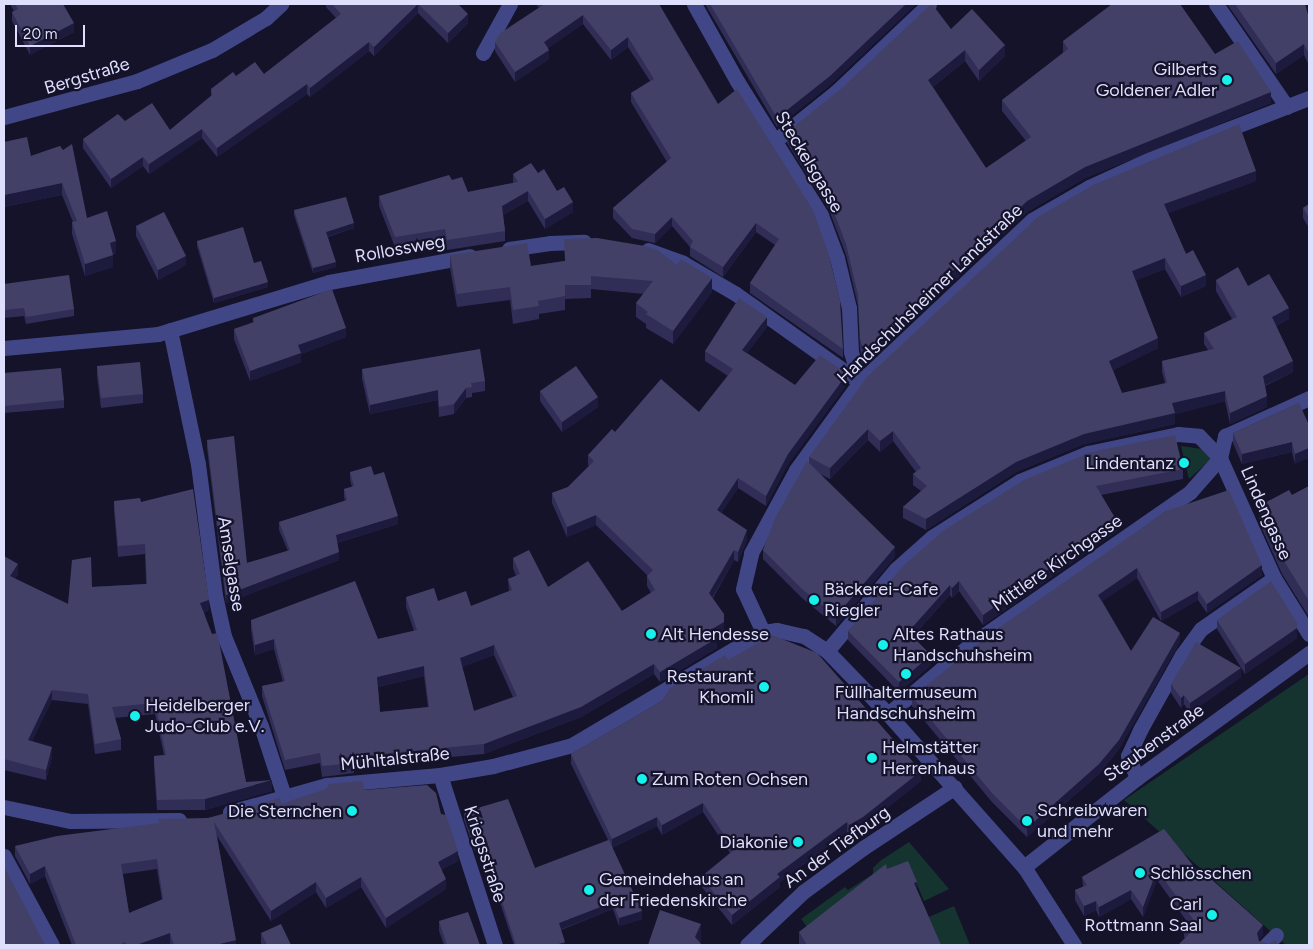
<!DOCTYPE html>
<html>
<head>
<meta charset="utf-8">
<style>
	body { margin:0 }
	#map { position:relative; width:1313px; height:949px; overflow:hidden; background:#14132a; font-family:Figtree,sans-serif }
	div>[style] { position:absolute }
	.green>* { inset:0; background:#16342f }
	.minor>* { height:15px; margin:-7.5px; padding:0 7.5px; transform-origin:7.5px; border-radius:7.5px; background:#414786 }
	.wall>* { inset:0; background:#302d57 }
	.shaded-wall>* { inset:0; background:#1d1b3d }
	.building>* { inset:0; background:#434068 }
	.dots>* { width:14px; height:14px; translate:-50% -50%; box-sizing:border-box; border:2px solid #14132a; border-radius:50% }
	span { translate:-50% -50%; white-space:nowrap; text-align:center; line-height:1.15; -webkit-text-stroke:4.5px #14132a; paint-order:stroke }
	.poi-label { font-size:18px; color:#dedefd }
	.right { translate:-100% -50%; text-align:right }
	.left { translate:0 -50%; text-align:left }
	.street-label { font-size:18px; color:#dedefd }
	.frame { position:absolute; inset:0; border:5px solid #dedefd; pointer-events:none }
	.scale { position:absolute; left:15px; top:25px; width:70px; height:22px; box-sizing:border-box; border:2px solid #dedefd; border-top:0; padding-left:6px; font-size:15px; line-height:18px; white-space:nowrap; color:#dedefd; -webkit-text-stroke:4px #14132a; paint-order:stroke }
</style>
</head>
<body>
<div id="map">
	<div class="green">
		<div style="clip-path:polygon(1181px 446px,1202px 449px,1212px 458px,1189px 479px)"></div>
		<div style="clip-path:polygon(1309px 674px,1309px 945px,1286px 945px,1124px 800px)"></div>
		<div style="clip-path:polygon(909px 842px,949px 889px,924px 901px,916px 882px,815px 937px,801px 919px,845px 887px,848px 890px,873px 874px,873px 868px,880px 861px)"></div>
		<div style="clip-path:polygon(954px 906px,970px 945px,937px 945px,922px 920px)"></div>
	</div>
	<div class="minor">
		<div style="left:694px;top:4px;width:88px;rotate:60.8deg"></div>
		<div style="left:737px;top:81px;width:158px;rotate:57.9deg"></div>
		<div style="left:821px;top:215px;width:46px;rotate:69.6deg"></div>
		<div style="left:837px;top:258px;width:51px;rotate:76.5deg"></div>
		<div style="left:849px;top:308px;width:44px;rotate:87.4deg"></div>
		<div style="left:851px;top:352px;width:31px;rotate:73deg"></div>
		<div style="left:1216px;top:4px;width:125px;rotate:55.4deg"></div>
		<div style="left:483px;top:53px;width:56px;rotate:-61.1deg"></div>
		<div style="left:4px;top:117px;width:138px;rotate:-15.1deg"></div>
		<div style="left:137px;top:81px;width:81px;rotate:-22.5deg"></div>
		<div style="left:212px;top:50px;width:63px;rotate:-30.7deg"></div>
		<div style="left:266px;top:18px;width:21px;rotate:-43deg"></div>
		<div style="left:776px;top:140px;width:77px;rotate:-38.7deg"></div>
		<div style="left:836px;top:92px;width:128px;rotate:-43.4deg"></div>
		<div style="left:509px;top:249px;width:41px;rotate:-8.3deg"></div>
		<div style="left:550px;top:243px;width:34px;rotate:-2deg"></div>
		<div style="left:648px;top:250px;width:37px;rotate:20deg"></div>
		<div style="left:683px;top:263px;width:61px;rotate:30.3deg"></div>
		<div style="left:736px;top:294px;width:152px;rotate:35.4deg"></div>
		<div style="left:170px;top:330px;width:137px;rotate:78.2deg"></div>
		<div style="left:198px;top:464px;width:132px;rotate:82.6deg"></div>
		<div style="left:215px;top:595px;width:42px;rotate:77.6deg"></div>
		<div style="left:224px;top:636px;width:97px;rotate:67.7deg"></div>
		<div style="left:261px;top:726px;width:74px;rotate:71.8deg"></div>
		<div style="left:4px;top:348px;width:155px;rotate:-5.2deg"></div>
		<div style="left:158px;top:334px;width:179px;rotate:-16.9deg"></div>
		<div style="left:329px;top:282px;width:143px;rotate:-10.4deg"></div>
		<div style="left:763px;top:632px;width:47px;rotate:-114.9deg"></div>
		<div style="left:743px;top:589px;width:37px;rotate:-77deg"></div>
		<div style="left:751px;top:553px;width:94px;rotate:-61.5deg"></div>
		<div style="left:796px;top:470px;width:109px;rotate:-54deg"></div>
		<div style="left:860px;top:382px;width:236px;rotate:-43.3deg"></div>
		<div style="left:1032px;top:220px;width:66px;rotate:-30.1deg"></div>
		<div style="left:1089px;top:187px;width:67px;rotate:-24.7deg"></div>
		<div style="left:1150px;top:159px;width:170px;rotate:-21deg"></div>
		<div style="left:827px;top:651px;width:107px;rotate:-49.9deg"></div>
		<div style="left:896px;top:569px;width:48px;rotate:-41.6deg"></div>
		<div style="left:932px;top:537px;width:104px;rotate:-32.5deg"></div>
		<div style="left:1020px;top:481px;width:74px;rotate:-22.4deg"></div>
		<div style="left:1088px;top:453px;width:92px;rotate:-11.9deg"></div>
		<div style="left:1178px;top:434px;width:21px;rotate:5deg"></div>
		<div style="left:1199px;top:436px;width:30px;rotate:46deg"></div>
		<div style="left:1220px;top:458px;width:132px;rotate:65.8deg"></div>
		<div style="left:1274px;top:578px;width:66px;rotate:58deg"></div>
		<div style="left:888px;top:714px;width:107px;rotate:-40.1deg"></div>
		<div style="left:970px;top:645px;width:268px;rotate:-34.8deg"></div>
		<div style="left:1190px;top:492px;width:45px;rotate:-48.6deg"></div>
		<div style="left:1220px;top:458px;width:23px;rotate:-77deg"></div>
		<div style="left:1225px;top:436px;width:92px;rotate:-24.3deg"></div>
		<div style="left:440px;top:775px;width:179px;rotate:72.1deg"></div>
		<div style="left:1137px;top:778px;width:24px;rotate:-112deg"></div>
		<div style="left:1128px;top:756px;width:29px;rotate:-65deg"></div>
		<div style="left:1140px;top:730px;width:86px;rotate:-60.8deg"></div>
		<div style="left:1182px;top:655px;width:32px;rotate:-54deg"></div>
		<div style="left:1201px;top:629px;width:89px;rotate:-34.9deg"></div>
		<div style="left:4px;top:807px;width:67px;rotate:12deg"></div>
		<div style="left:70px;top:821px;width:109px;rotate:-0.5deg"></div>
		<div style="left:230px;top:812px;width:101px;rotate:-15.6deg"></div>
		<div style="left:327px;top:785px;width:113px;rotate:-5.1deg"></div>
		<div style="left:440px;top:775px;width:54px;rotate:-9.6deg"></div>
		<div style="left:493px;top:766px;width:82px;rotate:-14.9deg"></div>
		<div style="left:572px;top:745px;width:198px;rotate:-30.7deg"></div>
		<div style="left:742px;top:644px;width:24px;rotate:-30deg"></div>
		<div style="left:763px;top:632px;width:14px;rotate:-8deg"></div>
		<div style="left:777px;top:630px;width:28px;rotate:13deg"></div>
		<div style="left:804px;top:636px;width:27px;rotate:33deg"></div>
		<div style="left:827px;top:651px;width:88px;rotate:45.9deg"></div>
		<div style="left:888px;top:714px;width:205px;rotate:48.4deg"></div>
		<div style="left:1024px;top:867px;width:93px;rotate:57.3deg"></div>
		<div style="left:4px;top:856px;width:101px;rotate:61.7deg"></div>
		<div style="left:1024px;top:867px;width:144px;rotate:-38.2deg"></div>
		<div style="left:1137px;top:778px;width:213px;rotate:-36deg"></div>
		<div style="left:747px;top:945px;width:77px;rotate:-43.4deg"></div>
		<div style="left:803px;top:892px;width:74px;rotate:-36.3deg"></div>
		<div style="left:863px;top:848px;width:110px;rotate:-33.5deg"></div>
		<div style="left:1266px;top:945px;width:14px;rotate:-45deg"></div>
	</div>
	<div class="wall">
		<div style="clip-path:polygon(10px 4px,63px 4px,74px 32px,30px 55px,12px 21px,12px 12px,14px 11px)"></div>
		<div style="clip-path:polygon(326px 4px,458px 4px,468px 23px,448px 43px,418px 13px,374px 56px,369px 51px,310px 97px,307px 94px,217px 157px,202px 138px,149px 174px,143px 166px,111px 188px,83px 148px,83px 139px,125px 121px,170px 130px,211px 96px,211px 89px,236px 76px,264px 74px,336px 18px,326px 7px)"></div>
		<div style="clip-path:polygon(536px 4px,659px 4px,843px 349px,843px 358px,750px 293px,750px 283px,775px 245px,756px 232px,723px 277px,690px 256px,690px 247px,672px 226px,655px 243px,632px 238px,613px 218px,613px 208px,667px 162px,631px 102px,631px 93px,650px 81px,628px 47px,611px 60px,583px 24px,548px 48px,549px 59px,515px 82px,495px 51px,495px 42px,539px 8px)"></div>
		<div style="clip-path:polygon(705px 4px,916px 4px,830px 85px,777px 127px)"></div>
		<div style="clip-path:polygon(1227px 4px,1305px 4px,1309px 19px,1309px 65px,1304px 55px,1276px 74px)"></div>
		<div style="clip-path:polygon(951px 29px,1005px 56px,979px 81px,965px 61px,933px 87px,986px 168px,1026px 141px,1002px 111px,1002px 100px,1063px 53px,1063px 41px,1215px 54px,1271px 103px,1085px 178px,1027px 212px,865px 365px,860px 350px,858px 306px,846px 255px,829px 210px,787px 143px,787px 132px)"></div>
		<div style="clip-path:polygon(4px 142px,31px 156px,60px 146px,87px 218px,116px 253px,113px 254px,113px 267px,85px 276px,72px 234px,72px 222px,73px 222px,62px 195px,4px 207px)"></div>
		<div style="clip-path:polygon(538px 173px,557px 191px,573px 212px,545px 229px,528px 201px,503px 215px,505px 231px,505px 241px,447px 250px,445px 239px,395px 247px,379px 206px,379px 196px,452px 180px,468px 192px,513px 183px,513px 174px)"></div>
		<div style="clip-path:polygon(1256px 181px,1168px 213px,1186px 254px,1206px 286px,1181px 297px,1165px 269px,1136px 280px,1158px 348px,1113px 370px,1122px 393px,1165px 383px,1162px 372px,1162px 361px,1208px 350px,1204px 344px,1204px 333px,1232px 319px,1216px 291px,1216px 280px,1248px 286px,1289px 319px,1276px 326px,1293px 372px,1265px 386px,1267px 407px,1230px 424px,1225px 401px,1175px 414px,1175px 424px,1084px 444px,1016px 472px,926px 530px,903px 518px,903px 507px,921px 491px,913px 485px,913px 474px,916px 472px,893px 441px,880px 452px,868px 440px,830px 479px,820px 474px,895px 557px,836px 626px,802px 598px,763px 559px,763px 550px,809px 463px,809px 457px,1038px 217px)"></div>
		<div style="clip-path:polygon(1309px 204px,1309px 228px,1303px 218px,1303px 208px)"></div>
		<div style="clip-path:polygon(294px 210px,354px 228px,328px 237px,336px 267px,313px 273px,294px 215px)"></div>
		<div style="clip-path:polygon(136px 226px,186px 265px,158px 280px,136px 236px)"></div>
		<div style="clip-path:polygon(197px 241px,254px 263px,268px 287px,214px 303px,197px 246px)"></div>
		<div style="clip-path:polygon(450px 255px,531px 266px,564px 261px,712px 292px,673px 344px,646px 328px,646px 324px,636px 317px,636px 303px,644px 294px,591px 289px,591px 298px,565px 299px,565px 310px,539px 314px,539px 319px,513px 324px,510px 300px,457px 307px,450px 268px)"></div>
		<div style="clip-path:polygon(4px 284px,74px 309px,74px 316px,26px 324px,24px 316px,4px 318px)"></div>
		<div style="clip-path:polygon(253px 318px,346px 337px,301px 354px,301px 362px,250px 381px,234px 339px,234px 329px,253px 323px)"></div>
		<div style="clip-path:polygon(evenodd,767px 327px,747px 353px,795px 385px,847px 384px,788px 464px,766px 506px,738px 488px,721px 513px,747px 540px,738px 562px,734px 560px,713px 598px,724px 632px,716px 637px,717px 648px,660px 682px,654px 674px,581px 717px,484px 754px,354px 766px,354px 773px,322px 777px,320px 763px,285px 770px,262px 696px,262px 686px,283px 682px,274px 649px,255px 655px,251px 630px,251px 620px,378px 639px,414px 631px,406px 607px,406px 597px,471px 606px,509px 591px,508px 579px,516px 576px,513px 568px,513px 558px,548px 587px,622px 611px,651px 593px,647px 586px,647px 575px,596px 525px,567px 537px,552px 503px,552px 493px,568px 487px,589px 466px,588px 465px,588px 455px,615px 432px,699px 412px,728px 376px,705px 361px,705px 351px,767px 327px,494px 655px,513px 697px,474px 711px,462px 667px,494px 655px,767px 327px,424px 676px,428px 707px,380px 712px,378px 687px,424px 676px)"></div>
		<div style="clip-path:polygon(97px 366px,143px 394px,143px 403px,101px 408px,97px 376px)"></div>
		<div style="clip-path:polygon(362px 369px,485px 381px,485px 391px,472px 393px,472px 397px,466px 398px,454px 414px,439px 417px,438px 400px,370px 414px,362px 379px)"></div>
		<div style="clip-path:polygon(4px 373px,64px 400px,64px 408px,4px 413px)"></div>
		<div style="clip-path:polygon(540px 391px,598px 407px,562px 432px,540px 401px)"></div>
		<div style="clip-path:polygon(1299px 403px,1295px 464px,1292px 452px,1242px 464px,1233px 443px,1233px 433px)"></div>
		<div style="clip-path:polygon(207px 440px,247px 563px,288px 551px,279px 530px,279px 522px,345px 501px,344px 497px,344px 489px,352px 487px,350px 480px,350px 472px,374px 475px,398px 524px,337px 543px,339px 560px,226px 603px,207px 448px)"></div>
		<div style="clip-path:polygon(1183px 469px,1183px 479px,1101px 495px,1117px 531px,983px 625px,959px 591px,952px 598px,950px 595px,913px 636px,931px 665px,899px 692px,848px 640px,848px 631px,1024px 480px)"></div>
		<div style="clip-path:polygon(1309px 486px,1309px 617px,1282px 574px,1259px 522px,1259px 506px,1292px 495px)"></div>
		<div style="clip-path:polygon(114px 501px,141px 502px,209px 610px,204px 612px,246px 782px,272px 791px,205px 810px,157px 810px,154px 767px,154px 756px,164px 755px,155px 714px,115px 718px,121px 739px,121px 750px,95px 754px,88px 704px,52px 700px,32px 741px,52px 757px,46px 780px,4px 770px,4px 556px,18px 574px,15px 579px,68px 604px,92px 587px,146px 584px,145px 554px,118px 557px,114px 511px)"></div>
		<div style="clip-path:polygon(1166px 511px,1262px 575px,1207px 613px,1198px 600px,1161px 621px,1137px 578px,1102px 601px,1131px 651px,1180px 642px,1119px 749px,1099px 774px,1027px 837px,992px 802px,912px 706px,912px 697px)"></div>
		<div style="clip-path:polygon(1217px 620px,1297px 633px,1297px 638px,1245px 674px,1217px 629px)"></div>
		<div style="clip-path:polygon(728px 660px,921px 781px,863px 827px,849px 834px,847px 832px,780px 882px,780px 887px,732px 925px,701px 886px,701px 877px,730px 853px,703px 812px,662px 835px,657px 826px,612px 848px,642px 919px,619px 926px,613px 909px,561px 930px,565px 945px,514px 945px,482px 848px,475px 852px,464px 820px,464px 812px,535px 868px,608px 840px,571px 764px,571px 754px,662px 701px)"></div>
		<div style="clip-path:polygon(1241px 677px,1190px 713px,1184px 704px,1181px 708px,1171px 693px,1171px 684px)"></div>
		<div style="clip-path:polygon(evenodd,364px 790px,441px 814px,458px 861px,441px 870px,446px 889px,386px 928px,361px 887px,326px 908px,316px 892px,271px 921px,217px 836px,236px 945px,170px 945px,170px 943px,164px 945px,72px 945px,45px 876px,30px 884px,15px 856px,15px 846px,208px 818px,364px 790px,157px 869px,162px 900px,129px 913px,123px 874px,157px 869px)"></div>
		<div style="clip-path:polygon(1164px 829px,1199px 873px,1263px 935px,1259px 940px,1259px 941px,1268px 944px,1280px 945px,1185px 938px,1184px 937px,1184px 928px,1188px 923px,1157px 880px,1143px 917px,1131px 899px,1099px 917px,1096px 910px,1084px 916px,1075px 900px,1075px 890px,1083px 887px,1082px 877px)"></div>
		<div style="clip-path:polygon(887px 869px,917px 890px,941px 945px,799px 945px,799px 932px)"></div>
		<div style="clip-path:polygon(439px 921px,480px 945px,444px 945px,439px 931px)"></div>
		<div style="clip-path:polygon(261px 933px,291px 945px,262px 945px,261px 943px)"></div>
	</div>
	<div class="shaded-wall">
		<div style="clip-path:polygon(418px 4px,418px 13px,374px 56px,374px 47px)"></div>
		<div style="clip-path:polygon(906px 4px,916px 4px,830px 85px,777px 127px,777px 118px)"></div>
		<div style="clip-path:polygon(468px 14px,468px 23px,448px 43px,448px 33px)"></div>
		<div style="clip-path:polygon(583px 15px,583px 24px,544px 51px,544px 42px)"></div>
		<div style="clip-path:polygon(74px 23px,74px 32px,30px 55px,30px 46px)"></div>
		<div style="clip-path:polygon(628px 37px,628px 47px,611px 60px,611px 50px)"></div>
		<div style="clip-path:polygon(369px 42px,369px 51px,310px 97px,310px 88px)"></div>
		<div style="clip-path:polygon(1304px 44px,1304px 55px,1276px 74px,1276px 63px)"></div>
		<div style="clip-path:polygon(1005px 45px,1005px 56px,979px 81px,979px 70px)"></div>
		<div style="clip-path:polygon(549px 50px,549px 59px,515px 82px,515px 72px)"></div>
		<div style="clip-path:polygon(965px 50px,965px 61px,928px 91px,928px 80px)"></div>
		<div style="clip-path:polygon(307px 84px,307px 94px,217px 157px,217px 148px)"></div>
		<div style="clip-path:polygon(1271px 92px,1271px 103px,1085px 178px,1027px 212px,865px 365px,865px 354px,1027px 201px,1085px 167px)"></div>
		<div style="clip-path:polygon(202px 129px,202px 138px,149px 174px,149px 164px)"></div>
		<div style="clip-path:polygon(143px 157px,143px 166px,111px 188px,111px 179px)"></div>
		<div style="clip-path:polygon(1256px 171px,1256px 181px,1164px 215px,1164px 204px)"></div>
		<div style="clip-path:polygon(62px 183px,62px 195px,4px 207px,4px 195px)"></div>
		<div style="clip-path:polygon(528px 191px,528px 201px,502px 216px,502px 206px)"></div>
		<div style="clip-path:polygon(573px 202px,573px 212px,545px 229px,545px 219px)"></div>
		<div style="clip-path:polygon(672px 217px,672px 226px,655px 243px,655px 234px)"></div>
		<div style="clip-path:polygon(354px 223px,354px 228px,326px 237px,326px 232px)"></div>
		<div style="clip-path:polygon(756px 223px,756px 232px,723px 277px,723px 267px)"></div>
		<div style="clip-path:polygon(116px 241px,116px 253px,110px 255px,110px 243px)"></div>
		<div style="clip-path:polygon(113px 255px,113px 267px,85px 276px,85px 264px)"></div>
		<div style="clip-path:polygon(186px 256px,186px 265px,158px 280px,158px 270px)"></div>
		<div style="clip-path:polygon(1165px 258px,1165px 269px,1132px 282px,1132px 271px)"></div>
		<div style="clip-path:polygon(336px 262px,336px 267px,313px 273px,313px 268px)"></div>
		<div style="clip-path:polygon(1206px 275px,1206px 286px,1181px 297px,1181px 286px)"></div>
		<div style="clip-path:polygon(712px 278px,712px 292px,673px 344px,673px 331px)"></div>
		<div style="clip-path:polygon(268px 282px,268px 287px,214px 303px,214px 298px)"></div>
		<div style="clip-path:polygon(1289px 308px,1289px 319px,1272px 328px,1272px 317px)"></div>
		<div style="clip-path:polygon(767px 317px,767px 327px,742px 360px,742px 350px)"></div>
		<div style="clip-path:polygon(346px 328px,346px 337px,301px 354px,301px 362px,250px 381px,250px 371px,298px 345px)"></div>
		<div style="clip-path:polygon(1158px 338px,1158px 348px,1109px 372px,1109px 361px)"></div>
		<div style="clip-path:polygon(1293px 361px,1293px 372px,1263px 386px,1263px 376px)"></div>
		<div style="clip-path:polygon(847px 374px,847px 384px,788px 464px,766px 506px,766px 496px,788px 454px)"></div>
		<div style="clip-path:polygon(466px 388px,466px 398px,454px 414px,454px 404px)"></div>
		<div style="clip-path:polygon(438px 390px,438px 400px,370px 414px,370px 405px)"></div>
		<div style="clip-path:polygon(1225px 391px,1225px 401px,1175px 414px,1175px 424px,1084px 444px,1016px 472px,926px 530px,926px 519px,1016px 462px,1084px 434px,1172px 403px)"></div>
		<div style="clip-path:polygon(1267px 396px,1267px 407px,1230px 424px,1230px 413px)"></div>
		<div style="clip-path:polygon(598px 397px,598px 407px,562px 432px,562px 422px)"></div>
		<div style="clip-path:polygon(868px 429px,868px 440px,830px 479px,830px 468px)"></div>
		<div style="clip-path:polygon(893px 431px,893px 441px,880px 452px,880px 441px)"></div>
		<div style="clip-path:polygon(1292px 442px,1292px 452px,1242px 464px,1242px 454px)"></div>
		<div style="clip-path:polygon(1309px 448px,1309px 458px,1295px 464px,1295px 454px)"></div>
		<div style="clip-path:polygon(738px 478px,738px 488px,717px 520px,717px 510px)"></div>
		<div style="clip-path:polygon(596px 515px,596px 525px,567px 537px,567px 527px)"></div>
		<div style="clip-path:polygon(398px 516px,398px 524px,336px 543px,336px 535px)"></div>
		<div style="clip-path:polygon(1117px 521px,1117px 531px,983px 625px,983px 615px)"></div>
		<div style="clip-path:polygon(747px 530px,747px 540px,738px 562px,738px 552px)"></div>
		<div style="clip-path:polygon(895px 547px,895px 557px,836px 626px,836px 616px)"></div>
		<div style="clip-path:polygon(734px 550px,734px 560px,709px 603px,709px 593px)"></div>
		<div style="clip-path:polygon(339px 552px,339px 560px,226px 603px,226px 595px)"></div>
		<div style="clip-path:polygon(18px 564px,18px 574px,10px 587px,10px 576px)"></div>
		<div style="clip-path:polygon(1262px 565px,1262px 575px,1207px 613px,1207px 604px)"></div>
		<div style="clip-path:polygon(1137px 568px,1137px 578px,1098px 604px,1098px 595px)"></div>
		<div style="clip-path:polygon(959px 581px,959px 591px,952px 598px,952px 588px)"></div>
		<div style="clip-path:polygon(950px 585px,950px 595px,908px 641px,908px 632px)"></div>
		<div style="clip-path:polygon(1198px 591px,1198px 600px,1161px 621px,1161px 612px)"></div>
		<div style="clip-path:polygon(209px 600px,209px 610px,200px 613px,200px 603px)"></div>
		<div style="clip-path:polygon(724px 614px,724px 632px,712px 639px,712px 629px)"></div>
		<div style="clip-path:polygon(1297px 623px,1297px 638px,1245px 674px,1245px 664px)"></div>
		<div style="clip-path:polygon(1180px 633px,1180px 642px,1119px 749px,1099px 774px,1027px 837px,1027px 828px)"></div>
		<div style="clip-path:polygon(717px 638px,717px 648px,660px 682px,660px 672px)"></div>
		<div style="clip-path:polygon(274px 639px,274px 649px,255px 655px,255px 645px)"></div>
		<div style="clip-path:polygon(494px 645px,494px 655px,460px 668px,460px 658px)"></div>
		<div style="clip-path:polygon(931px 655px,931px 665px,899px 692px,899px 682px)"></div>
		<div style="clip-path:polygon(654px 664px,654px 674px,581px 717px,484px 754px,484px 744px)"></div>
		<div style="clip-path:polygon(424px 666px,424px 676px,377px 687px,377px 677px)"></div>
		<div style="clip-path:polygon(1241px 668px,1241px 677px,1190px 713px,1190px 703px)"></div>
		<div style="clip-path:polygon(52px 690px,52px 700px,28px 750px,28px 740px)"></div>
		<div style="clip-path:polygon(1184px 695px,1184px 704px,1181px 708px,1181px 698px)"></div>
		<div style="clip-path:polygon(52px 747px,52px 757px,46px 780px,46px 770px)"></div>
		<div style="clip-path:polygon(921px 771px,921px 781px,863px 827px,849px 834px,849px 825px)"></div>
		<div style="clip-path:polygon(272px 780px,272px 791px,205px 810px,205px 799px)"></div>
		<div style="clip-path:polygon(703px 803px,703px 812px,662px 835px,662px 825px)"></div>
		<div style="clip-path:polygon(657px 817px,657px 826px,612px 848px,612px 839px)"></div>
		<div style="clip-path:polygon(847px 822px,847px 832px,780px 882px,780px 887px,732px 925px,732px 915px,777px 874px)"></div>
		<div style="clip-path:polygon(482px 840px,482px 848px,475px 852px,475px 844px)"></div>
		<div style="clip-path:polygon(458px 851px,458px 861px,438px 872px,438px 862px)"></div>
		<div style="clip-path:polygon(45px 866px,45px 876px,30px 884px,30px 874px)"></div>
		<div style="clip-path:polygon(1157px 870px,1157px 880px,1143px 917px,1143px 907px)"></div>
		<div style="clip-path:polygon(361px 877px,361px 887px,326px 908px,326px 898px)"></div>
		<div style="clip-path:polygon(446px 879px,446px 889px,386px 928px,386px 918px)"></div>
		<div style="clip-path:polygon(316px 882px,316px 892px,271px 921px,271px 911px)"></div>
		<div style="clip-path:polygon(917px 882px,917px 900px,914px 883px)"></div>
		<div style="clip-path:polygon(1131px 890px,1131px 899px,1099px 917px,1099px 907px)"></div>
		<div style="clip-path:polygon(1096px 901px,1096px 910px,1084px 916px,1084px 906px)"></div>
		<div style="clip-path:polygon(613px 902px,613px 909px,559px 930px,559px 923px)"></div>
		<div style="clip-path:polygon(642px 911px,642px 919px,619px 926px,619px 918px)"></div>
		<div style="clip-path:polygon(701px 924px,701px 941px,699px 945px,695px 937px)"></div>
		<div style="clip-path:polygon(1263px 925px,1263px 935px,1257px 943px,1257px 933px)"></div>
		<div style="clip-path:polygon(170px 933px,170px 943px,164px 945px,136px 945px)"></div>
		<div style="clip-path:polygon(236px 940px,236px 945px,215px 945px)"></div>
		<div style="clip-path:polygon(565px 942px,565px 945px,555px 945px)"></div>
	</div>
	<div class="building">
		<div style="clip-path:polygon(15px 4px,63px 4px,74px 23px,30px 46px,12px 12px,18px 9px)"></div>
		<div style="clip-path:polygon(332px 4px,418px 4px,374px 47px,369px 42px,310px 88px,307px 84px,217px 148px,202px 129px,149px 164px,143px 157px,111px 179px,83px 139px,118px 114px,125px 121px,152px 103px,170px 130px,212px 95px,211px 89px,233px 72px,236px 76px,255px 62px,264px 74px,341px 14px)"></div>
		<div style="clip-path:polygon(418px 4px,458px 4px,468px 14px,448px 33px)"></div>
		<div style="clip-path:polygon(542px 4px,659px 4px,718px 104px,737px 89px,813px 210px,828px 252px,840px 300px,843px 349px,750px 283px,779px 239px,756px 223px,723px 267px,690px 247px,693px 241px,672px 217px,655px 234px,632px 229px,613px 208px,671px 158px,631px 93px,654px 79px,628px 37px,611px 50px,583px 15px,544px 42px,549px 50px,515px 72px,495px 42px,499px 34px,543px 5px)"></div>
		<div style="clip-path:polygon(710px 4px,906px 4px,830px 76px,777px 118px)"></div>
		<div style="clip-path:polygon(931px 4px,932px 4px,951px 29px,972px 9px,1005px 45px,979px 70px,965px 50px,928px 80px,986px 168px,1031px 137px,1002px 100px,1068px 49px,1063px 41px,1112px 4px,1180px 4px,1215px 54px,1238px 41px,1271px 92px,1085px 167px,1027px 201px,865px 354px,860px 339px,858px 295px,846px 244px,829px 199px,787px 132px,842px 88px)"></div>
		<div style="clip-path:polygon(1235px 4px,1305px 4px,1309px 19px,1309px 54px,1304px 44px,1276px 63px)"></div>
		<div style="clip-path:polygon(1239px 124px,1256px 171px,1164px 204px,1186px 254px,1193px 250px,1206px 275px,1181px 286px,1165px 258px,1132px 271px,1158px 338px,1109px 361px,1122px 393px,1167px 383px,1162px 361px,1214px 349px,1204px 333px,1237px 317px,1216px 280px,1238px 267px,1248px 286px,1269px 274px,1289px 308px,1272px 317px,1293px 361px,1263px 376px,1267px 396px,1230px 413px,1225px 391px,1172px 403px,1175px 413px,1084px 434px,1016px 462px,926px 519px,903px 507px,927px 486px,913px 474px,921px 468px,893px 431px,880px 441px,868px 429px,830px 468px,809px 457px,867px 377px,1038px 217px,1093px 185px)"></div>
		<div style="clip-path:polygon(27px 137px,31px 156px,60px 146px,63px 150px,72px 144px,87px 218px,107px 211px,116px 241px,110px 243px,113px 255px,85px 264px,72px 222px,77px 221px,62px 183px,4px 195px,4px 142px)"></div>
		<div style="clip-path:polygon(531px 163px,538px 173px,544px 169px,557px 191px,564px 187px,573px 202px,545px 219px,528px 191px,502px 206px,505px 231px,447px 240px,445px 229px,395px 237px,379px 196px,449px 175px,452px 180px,462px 177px,468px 192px,518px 182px,513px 174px)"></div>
		<div style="clip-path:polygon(346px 197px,354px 223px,326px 232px,336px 262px,313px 268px,294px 210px)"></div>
		<div style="clip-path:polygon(1309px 204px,1309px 218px,1303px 208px)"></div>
		<div style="clip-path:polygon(164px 212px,186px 256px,158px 270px,136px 226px)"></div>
		<div style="clip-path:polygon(243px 227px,254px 263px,261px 261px,268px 282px,214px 298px,197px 241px)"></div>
		<div style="clip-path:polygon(597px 238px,645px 246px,658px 250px,677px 265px,681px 259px,712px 278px,673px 331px,646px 314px,648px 312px,636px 303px,653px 281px,591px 276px,591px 285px,565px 285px,565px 296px,538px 301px,539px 306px,513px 310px,510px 287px,457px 294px,450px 255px,527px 243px,531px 266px,565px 261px,564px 239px)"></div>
		<div style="clip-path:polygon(69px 275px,74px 309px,26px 317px,24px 308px,4px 310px,4px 284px)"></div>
		<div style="clip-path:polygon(332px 289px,346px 328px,298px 345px,301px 353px,250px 371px,234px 329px,254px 322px,253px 318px)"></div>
		<div style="clip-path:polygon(evenodd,739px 298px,767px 317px,742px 350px,795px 385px,820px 355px,847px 374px,788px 454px,766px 496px,738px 478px,717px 510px,747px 530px,738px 552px,734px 550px,709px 593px,724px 614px,724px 622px,712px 629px,717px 638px,660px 672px,654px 664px,581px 707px,484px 744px,337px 758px,354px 763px,322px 766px,320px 753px,285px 760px,262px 686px,285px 681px,274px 639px,255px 645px,251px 620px,355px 581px,378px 639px,417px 630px,406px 597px,434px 588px,438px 601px,466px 591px,471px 606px,512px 590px,508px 579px,520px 574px,513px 558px,529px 550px,548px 587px,588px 561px,622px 611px,655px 590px,647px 576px,653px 570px,596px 515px,567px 527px,552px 493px,568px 487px,594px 461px,588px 455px,612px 429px,615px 432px,661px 379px,699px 412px,733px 369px,705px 351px,739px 298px,494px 645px,517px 696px,474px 711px,460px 658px,494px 645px,739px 298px,424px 666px,429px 707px,380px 712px,377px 677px,424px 666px)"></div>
		<div style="clip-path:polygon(480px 349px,485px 381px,471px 383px,472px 387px,466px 388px,454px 404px,439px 407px,438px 390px,370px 405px,362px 369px)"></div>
		<div style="clip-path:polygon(140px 362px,143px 394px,101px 398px,97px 366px)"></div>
		<div style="clip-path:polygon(576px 366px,598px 397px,562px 422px,540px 391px)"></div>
		<div style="clip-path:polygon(61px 368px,64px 400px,4px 406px,4px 373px)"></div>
		<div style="clip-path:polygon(1299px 403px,1309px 425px,1309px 448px,1295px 454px,1292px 442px,1242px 454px,1233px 433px)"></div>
		<div style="clip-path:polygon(1175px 435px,1183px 469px,1096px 486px,1117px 521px,983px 615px,959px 581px,952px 588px,950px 585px,908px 632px,931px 655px,899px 682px,848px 631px,903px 566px,944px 530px,1024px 480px,1091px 452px)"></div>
		<div style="clip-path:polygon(234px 436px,247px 563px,290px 550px,279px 522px,347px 500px,344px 489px,354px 486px,350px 472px,371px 466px,374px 475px,384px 472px,398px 516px,336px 535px,339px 552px,226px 595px,207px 440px)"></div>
		<div style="clip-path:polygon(807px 461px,895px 547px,836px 616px,802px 589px,763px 550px,775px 518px)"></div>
		<div style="clip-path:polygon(1309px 486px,1309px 601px,1282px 558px,1259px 506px,1289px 490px,1292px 495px)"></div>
		<div style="clip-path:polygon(193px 489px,209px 600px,200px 603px,212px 634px,217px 633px,218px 636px,246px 782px,272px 780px,205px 799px,157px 800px,154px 756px,166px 755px,155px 703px,112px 707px,121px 739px,95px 744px,88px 694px,52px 690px,28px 740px,52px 747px,46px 770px,4px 759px,4px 556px,18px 564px,10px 576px,68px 604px,72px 560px,91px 557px,92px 587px,147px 584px,145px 544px,118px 546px,114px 501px,140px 498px,141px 502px)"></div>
		<div style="clip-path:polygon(1229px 490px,1262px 565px,1207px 604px,1198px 591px,1161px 612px,1137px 568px,1098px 595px,1131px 651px,1153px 617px,1180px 633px,1119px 740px,1099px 764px,1027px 828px,992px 793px,912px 697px,994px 631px,1166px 511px)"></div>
		<div style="clip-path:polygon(1271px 581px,1297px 623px,1297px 628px,1245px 664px,1217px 620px)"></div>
		<div style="clip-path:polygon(772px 635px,817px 653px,921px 771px,863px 817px,849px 825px,847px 822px,777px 874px,780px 877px,732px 915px,701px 877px,734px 850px,703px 803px,662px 825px,657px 817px,612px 839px,571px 754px,662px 701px,670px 688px,725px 655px,728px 660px)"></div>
		<div style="clip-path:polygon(1196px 642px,1241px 668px,1190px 703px,1184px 695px,1181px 698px,1171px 684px)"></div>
		<div style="clip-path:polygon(evenodd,363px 781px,364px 790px,427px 785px,436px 793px,441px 814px,446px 815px,458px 851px,438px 862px,446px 879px,386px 918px,361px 877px,326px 898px,316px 882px,271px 911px,214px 822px,236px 940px,215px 945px,174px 945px,170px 933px,136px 945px,126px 945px,125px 942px,119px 945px,76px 945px,45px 866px,30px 874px,15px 846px,57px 836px,159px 823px,158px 819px,208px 818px,280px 798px,281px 804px,326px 789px,329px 784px,363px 781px,157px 859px,163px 899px,129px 913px,121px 864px,157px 859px)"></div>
		<div style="clip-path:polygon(508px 799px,535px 868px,609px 840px,642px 911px,619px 918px,613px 902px,559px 923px,565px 942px,555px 945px,516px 945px,482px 840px,475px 844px,464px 812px)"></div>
		<div style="clip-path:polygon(1164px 829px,1199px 873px,1202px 871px,1263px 925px,1257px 933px,1259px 941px,1268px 944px,1275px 940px,1280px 945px,1178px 945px,1189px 934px,1184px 928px,1193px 919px,1157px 870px,1143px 907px,1131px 890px,1099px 907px,1096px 901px,1084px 906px,1075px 890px,1087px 885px,1082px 877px)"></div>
		<div style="clip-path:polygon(908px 861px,917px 882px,914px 883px,941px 945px,807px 945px,799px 932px,886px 864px,887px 869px)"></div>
		<div style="clip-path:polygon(4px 866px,45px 945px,4px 945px)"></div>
		<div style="clip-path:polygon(660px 910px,701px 924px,695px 937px,702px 945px,648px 945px)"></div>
		<div style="clip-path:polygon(468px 912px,480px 945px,447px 945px,439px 921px)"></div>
		<div style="clip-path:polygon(281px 924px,291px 945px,267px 945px,261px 933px)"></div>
	</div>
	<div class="dots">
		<div style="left:1227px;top:80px;background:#16f1ec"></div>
		<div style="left:1184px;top:463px;background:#16f1ec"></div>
		<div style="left:814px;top:600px;background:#16f1ec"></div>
		<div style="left:651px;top:634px;background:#16f1ec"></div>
		<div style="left:883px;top:645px;background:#16f1ec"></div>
		<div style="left:906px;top:674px;background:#16f1ec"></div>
		<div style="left:764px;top:687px;background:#16f1ec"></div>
		<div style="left:135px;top:716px;background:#16f1ec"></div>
		<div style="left:872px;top:758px;background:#16f1ec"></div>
		<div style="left:642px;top:779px;background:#16f1ec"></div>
		<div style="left:352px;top:811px;background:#16f1ec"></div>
		<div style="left:1027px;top:821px;background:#16f1ec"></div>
		<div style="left:798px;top:842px;background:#16f1ec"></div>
		<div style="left:1140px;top:873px;background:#16f1ec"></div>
		<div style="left:589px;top:890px;background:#16f1ec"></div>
		<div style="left:1212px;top:915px;background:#16f1ec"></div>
	</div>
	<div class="poi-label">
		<span class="right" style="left:1217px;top:80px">Gilberts<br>Goldener Adler</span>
		<span class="right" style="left:1174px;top:463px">Lindentanz</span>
		<span class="left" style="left:824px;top:600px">Bäckerei-Cafe<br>Riegler</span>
		<span class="left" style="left:661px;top:634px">Alt Hendesse</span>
		<span class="left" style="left:893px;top:645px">Altes Rathaus<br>Handschuhsheim</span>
		<span class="right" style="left:754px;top:687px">Restaurant<br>Khomli</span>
		<span style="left:906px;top:703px">Füllhaltermuseum<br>Handschuhsheim</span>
		<span class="left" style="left:145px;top:716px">Heidelberger<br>Judo-Club e.V.</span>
		<span class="left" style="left:882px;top:758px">Helmstätter<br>Herrenhaus</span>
		<span class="left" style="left:652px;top:779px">Zum Roten Ochsen</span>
		<span class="right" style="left:342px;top:811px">Die Sternchen</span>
		<span class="left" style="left:1037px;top:821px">Schreibwaren<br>und mehr</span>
		<span class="right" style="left:788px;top:842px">Diakonie</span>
		<span class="left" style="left:1150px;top:873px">Schlösschen</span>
		<span class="left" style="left:599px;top:890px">Gemeindehaus an<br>der Friedenskirche</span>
		<span class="right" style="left:1202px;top:915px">Carl<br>Rottmann Saal</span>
	</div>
	<div class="street-label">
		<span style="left:87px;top:76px;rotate:-17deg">Bergstraße</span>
		<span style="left:809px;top:162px;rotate:59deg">Steckelsgasse</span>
		<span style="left:400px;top:249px;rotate:-10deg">Rollossweg</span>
		<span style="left:930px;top:294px;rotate:-44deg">Handschuhsheimer Landstraße</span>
		<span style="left:1266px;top:513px;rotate:66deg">Lindengasse</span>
		<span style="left:1057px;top:563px;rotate:-35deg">Mittlere Kirchgasse</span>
		<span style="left:231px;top:564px;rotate:81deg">Amselgasse</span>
		<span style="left:1154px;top:743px;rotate:-36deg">Steubenstraße</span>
		<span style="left:395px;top:759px;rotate:-6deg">Mühltalstraße</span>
		<span style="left:837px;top:847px;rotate:-36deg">An der Tiefburg</span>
		<span style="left:485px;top:854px;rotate:72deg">Kriegsstraße</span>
	</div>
	<div class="frame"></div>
	<div class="scale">20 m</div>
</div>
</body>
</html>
